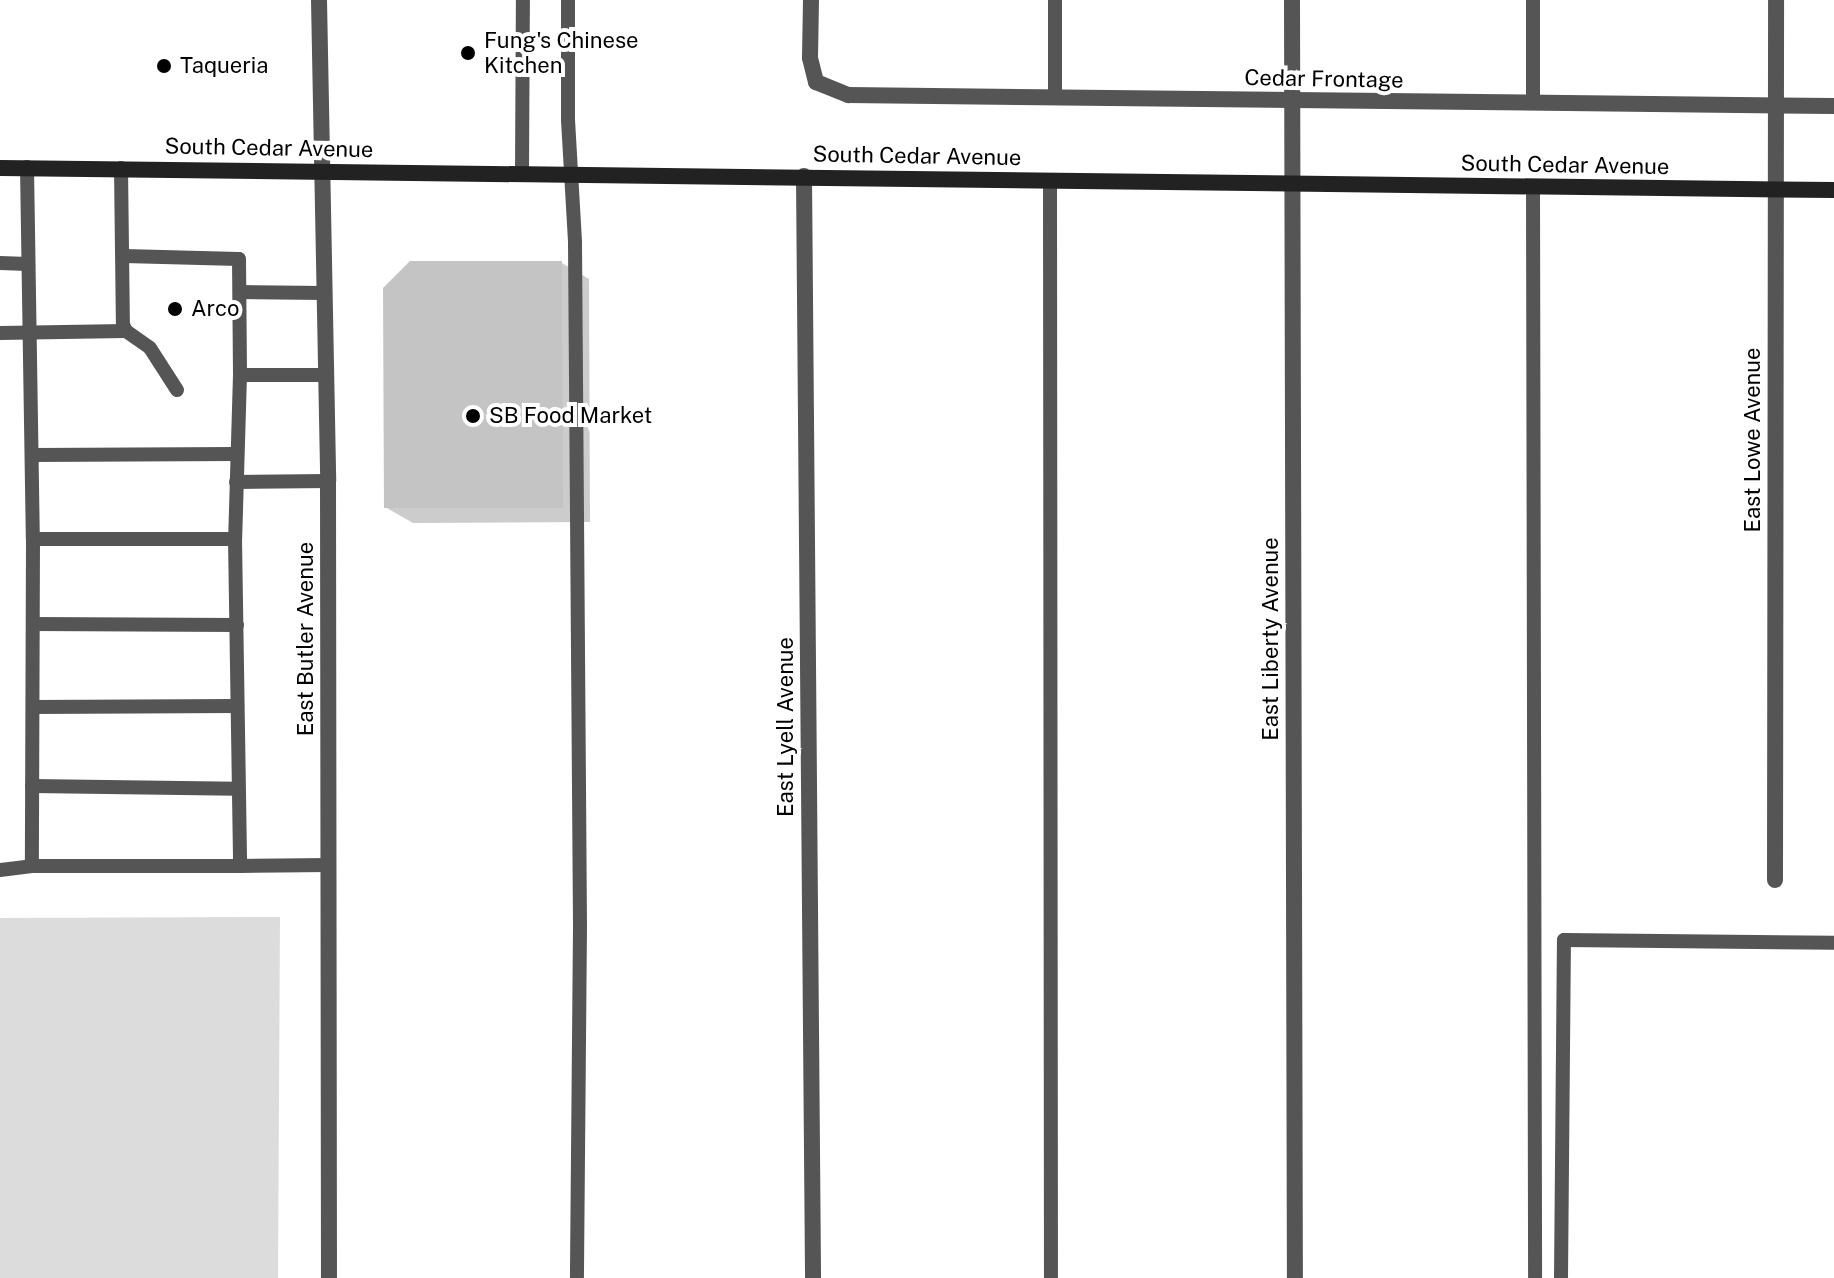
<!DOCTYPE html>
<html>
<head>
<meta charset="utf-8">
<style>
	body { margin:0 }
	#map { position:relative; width:1834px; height:1278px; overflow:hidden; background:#fff; font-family:"Public Sans",sans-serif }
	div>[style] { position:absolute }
	.green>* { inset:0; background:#dcdcdc }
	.shadow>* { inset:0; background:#0003 }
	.building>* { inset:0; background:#c4c4c4 }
	.service>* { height:14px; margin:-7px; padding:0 7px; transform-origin:7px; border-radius:7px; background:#555 }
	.minor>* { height:16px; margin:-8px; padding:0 8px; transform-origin:8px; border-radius:8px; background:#555 }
	.tertiary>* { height:16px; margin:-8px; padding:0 8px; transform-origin:8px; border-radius:8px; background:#555 }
	.secondary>* { height:16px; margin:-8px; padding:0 8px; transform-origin:8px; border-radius:8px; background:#222 }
	.dots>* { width:22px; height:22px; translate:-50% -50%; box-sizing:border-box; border:4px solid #fff; border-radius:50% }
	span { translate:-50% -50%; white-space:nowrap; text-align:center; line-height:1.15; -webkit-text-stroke:8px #fff; paint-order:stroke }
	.poi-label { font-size:22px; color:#000 }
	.left { translate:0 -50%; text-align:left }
	.street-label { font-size:22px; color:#000 }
</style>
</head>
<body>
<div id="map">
	<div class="green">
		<div style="clip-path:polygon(280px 917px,278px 1278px,0 1278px,0 918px)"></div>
	</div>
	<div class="shadow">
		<div style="clip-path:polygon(562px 263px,589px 279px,590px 522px,413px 523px,385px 507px)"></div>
	</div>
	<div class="building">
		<div style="clip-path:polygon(410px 261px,562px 261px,563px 508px,384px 508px,383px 288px)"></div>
	</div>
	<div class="service">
		<div style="left:568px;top:0;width:120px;rotate:90deg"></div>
		<div style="left:568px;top:120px;width:123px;rotate:86.7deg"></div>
		<div style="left:575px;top:243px;width:683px;rotate:89.58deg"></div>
		<div style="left:580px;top:926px;width:352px;rotate:90.5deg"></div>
		<div style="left:1055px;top:0;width:98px;rotate:90deg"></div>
		<div style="left:1533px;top:103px;width:103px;rotate:-90deg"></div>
		<div style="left:27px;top:167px;width:372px;rotate:89.1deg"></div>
		<div style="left:33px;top:539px;width:327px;rotate:90.2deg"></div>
		<div style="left:32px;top:866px;width:208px"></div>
		<div style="left:121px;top:168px;width:157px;rotate:89.3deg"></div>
		<div style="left:123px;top:325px;width:7px;rotate:63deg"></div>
		<div style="left:126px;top:331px;width:29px;rotate:35deg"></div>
		<div style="left:150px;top:348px;width:50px;rotate:57.3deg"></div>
		<div style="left:522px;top:172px;width:172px;rotate:-89.7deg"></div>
		<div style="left:1050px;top:181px;width:1097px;rotate:89.95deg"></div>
		<div style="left:1533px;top:187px;width:1091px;rotate:89.89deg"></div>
		<div style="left:124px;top:256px;width:115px;rotate:1.5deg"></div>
		<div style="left:239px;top:259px;width:116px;rotate:89.5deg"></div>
		<div style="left:240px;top:375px;width:85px"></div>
		<div style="left:0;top:263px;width:28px;rotate:2deg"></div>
		<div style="left:240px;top:292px;width:84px;rotate:0.7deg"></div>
		<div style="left:0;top:333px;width:126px;rotate:-0.9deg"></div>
		<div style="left:240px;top:375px;width:164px;rotate:91.7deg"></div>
		<div style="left:235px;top:539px;width:327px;rotate:89.1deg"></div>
		<div style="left:240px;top:866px;width:89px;rotate:-0.6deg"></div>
		<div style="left:32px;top:455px;width:204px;rotate:-0.3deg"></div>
		<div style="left:236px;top:482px;width:92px;rotate:-0.6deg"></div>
		<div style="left:33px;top:539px;width:202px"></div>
		<div style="left:33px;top:624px;width:204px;rotate:0.3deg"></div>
		<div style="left:33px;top:707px;width:204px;rotate:-0.3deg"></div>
		<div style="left:32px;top:786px;width:205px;rotate:0.8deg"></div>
		<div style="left:0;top:870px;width:32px;rotate:-7deg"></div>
		<div style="left:1561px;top:1278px;width:338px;rotate:-89.5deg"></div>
		<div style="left:1564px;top:940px;width:270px;rotate:0.6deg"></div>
	</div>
	<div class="minor">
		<div style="left:811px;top:0;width:58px;rotate:91deg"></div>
		<div style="left:810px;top:58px;width:25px;rotate:76deg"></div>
		<div style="left:816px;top:82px;width:35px;rotate:22deg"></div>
		<div style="left:848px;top:95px;width:986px;rotate:0.64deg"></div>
		<div style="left:1292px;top:0;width:1278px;rotate:89.87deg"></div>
		<div style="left:804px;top:176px;width:1102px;rotate:89.53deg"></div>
		<div style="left:1775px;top:880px;width:880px;rotate:-89.93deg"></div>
	</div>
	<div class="tertiary">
		<div style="left:319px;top:0;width:481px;rotate:88.9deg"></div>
		<div style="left:328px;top:481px;width:797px;rotate:89.93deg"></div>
	</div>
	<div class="secondary">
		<div style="left:0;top:168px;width:1834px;rotate:0.69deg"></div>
	</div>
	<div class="dots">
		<div style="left:468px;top:53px;background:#000"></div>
		<div style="left:164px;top:66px;background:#000"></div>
		<div style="left:175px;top:309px;background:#000"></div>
		<div style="left:473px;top:416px;background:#000"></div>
	</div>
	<div class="poi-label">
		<span class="left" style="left:484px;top:53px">Fung's Chinese<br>Kitchen</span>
		<span class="left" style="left:180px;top:66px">Taqueria</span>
		<span class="left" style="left:191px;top:309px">Arco</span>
		<span class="left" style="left:489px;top:416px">SB Food Market</span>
	</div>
	<div class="street-label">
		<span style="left:1324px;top:79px;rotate:1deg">Cedar Frontage</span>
		<span style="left:269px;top:148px;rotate:1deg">South Cedar Avenue</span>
		<span style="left:917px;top:156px;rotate:1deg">South Cedar Avenue</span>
		<span style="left:1565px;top:165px;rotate:1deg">South Cedar Avenue</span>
		<span style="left:1753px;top:440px;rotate:-90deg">East Lowe Avenue</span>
		<span style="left:306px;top:639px;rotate:-90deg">East Butler Avenue</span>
		<span style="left:1271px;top:639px;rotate:-90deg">East Liberty Avenue</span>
		<span style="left:786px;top:727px;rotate:-90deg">East Lyell Avenue</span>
	</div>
</div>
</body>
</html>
